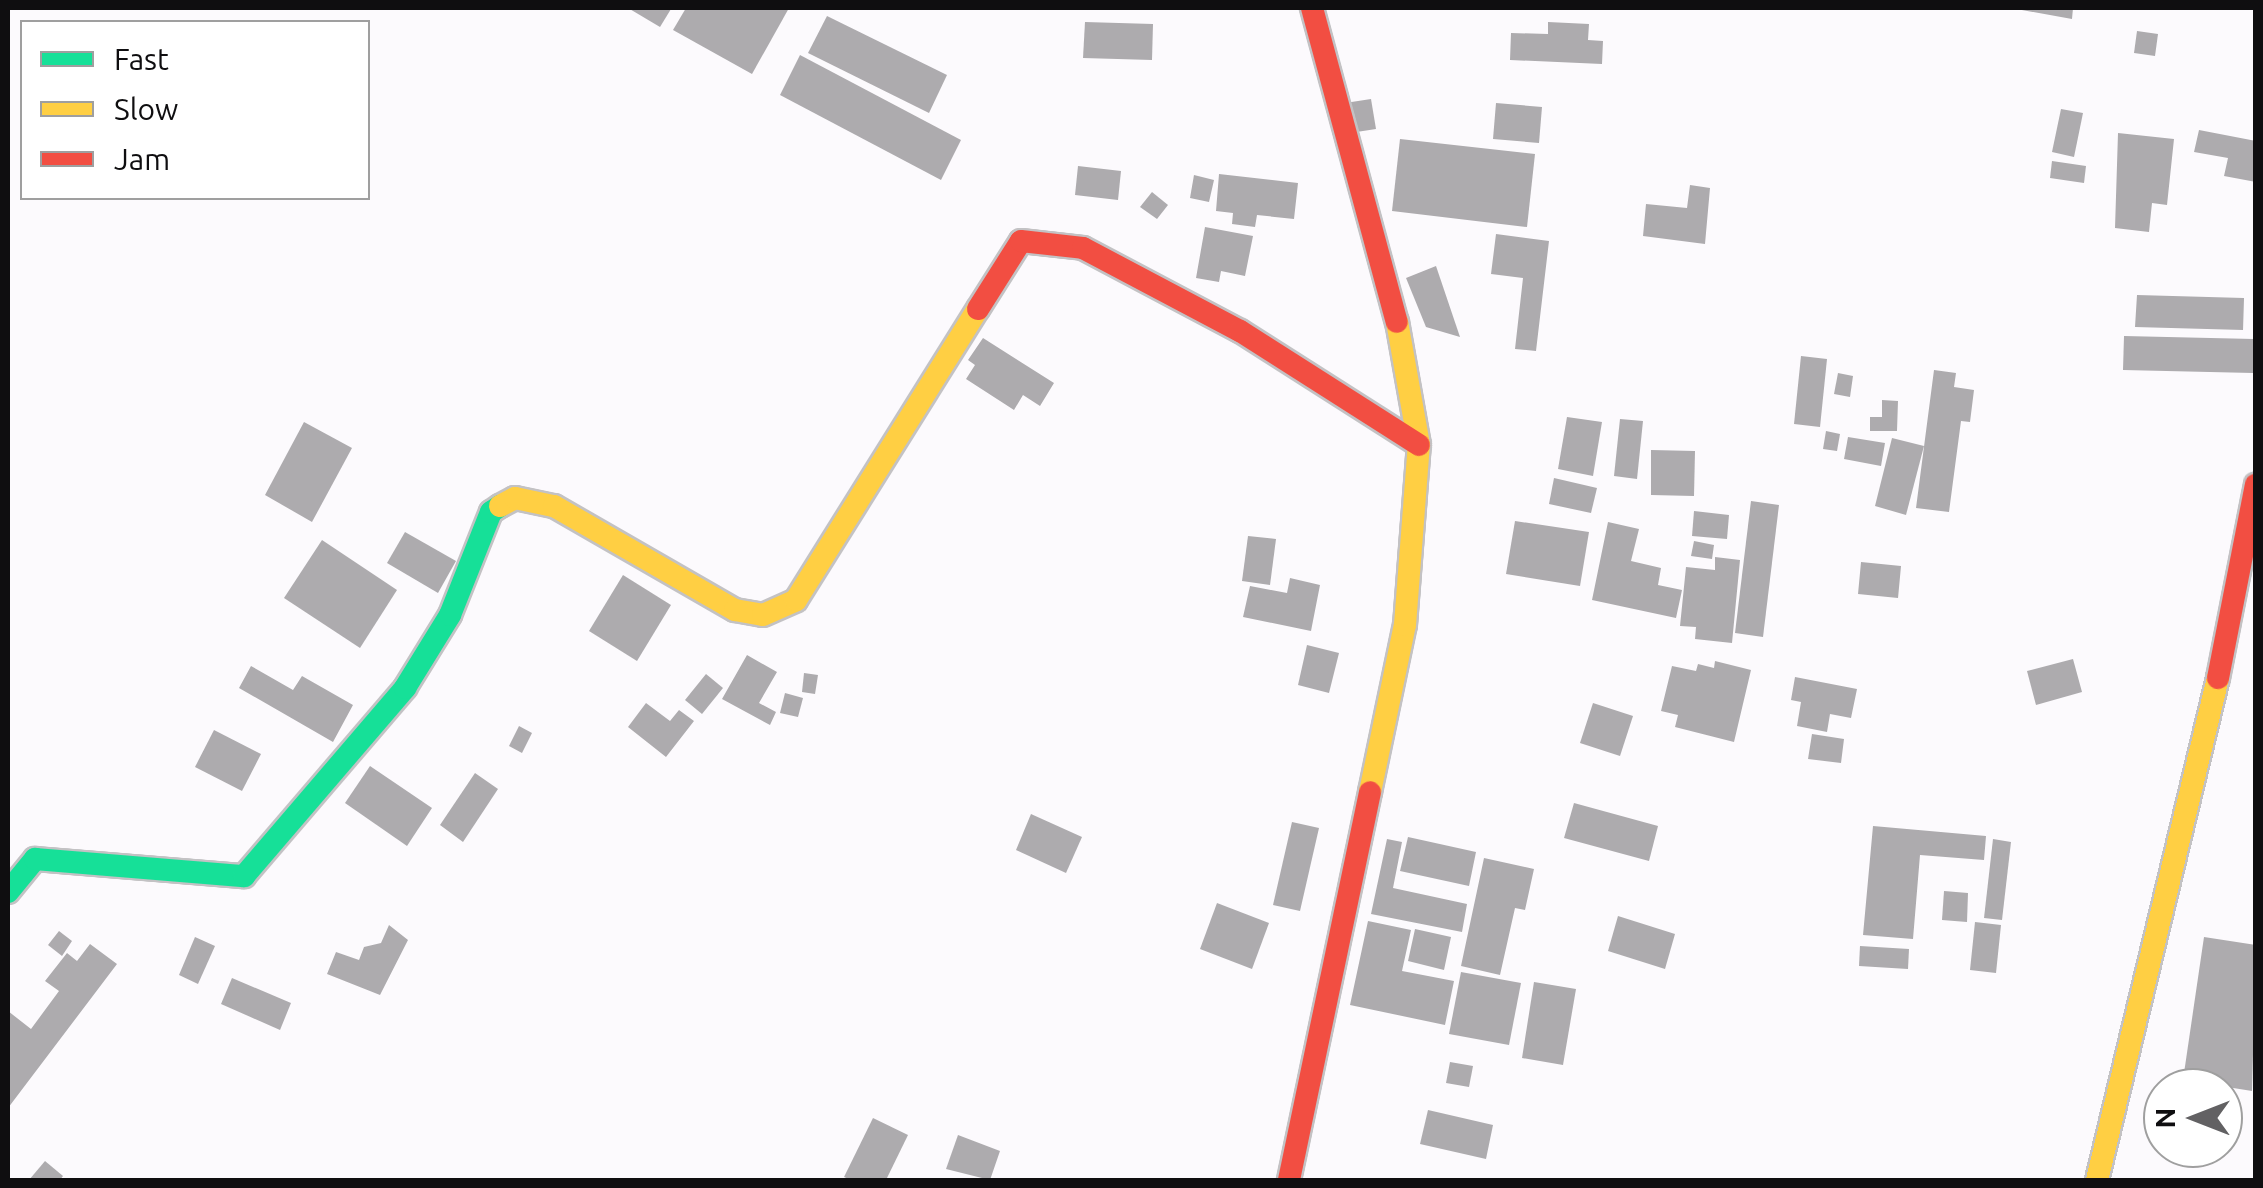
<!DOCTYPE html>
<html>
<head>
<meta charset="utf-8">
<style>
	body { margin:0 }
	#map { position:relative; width:2263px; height:1188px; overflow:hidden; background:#fcfafd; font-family:Ubuntu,sans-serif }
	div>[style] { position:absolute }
	.building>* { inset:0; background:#adabae }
	.roads { filter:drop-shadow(2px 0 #c3c2c4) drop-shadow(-2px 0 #c3c2c4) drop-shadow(0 2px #c3c2c4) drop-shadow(0 -2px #c3c2c4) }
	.fast>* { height:22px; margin:-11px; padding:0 11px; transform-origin:11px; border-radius:11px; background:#16e098 }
	.slow>* { height:22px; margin:-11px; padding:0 11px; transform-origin:11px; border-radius:11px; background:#ffcf43 }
	.jam>* { height:22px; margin:-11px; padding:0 11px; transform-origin:11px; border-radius:11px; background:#f24e42 }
	span { translate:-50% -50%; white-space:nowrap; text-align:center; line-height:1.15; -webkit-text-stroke:8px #fff; paint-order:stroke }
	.frame { position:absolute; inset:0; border:10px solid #0f0e10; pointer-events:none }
	.legend { position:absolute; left:20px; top:20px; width:350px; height:180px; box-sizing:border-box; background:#fff; border:2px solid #9f9f9f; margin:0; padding:12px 18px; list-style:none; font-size:30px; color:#0f0e10 }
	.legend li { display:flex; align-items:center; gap:20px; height:50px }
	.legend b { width:50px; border:2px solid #9f9f9f }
	.north { position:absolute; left:2143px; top:1068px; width:100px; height:100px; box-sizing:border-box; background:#fff; border:2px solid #9f9f9f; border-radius:50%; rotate:270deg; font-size:28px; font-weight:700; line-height:40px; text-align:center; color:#0f0e10 }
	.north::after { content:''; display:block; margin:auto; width:35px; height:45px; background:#626163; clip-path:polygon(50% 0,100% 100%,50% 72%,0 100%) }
</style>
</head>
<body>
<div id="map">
	<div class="building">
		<div style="clip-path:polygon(628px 8px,669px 8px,671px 9px,660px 27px)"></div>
		<div style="clip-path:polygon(686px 8px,789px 8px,752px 74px,673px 30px)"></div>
		<div style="clip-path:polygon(2011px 8px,2073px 8px,2072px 19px)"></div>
		<div style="clip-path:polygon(827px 16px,947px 75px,929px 113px,808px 53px)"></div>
		<div style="clip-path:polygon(1085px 22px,1153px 24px,1152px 60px,1083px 58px)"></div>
		<div style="clip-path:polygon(1548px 22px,1589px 24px,1588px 40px,1603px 41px,1602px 64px,1510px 60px,1511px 33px,1548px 34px)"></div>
		<div style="clip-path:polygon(2137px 31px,2158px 34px,2155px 56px,2134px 53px)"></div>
		<div style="clip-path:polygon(800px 55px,961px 140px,941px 180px,780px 95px)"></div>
		<div style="clip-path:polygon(1371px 99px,1376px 129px,1350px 133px,1345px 103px)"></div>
		<div style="clip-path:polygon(1496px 103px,1542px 107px,1539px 143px,1493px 139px)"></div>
		<div style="clip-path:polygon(2061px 109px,2083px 113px,2074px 157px,2052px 152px)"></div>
		<div style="clip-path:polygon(2199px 130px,2256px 141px,2256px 182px,2224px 176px,2228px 158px,2194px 152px)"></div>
		<div style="clip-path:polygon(2118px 133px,2174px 139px,2167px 205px,2152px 203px,2149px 232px,2115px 228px)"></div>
		<div style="clip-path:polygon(1400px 139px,1535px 154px,1527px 227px,1392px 211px)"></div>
		<div style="clip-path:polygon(2052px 161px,2086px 166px,2084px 183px,2050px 178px)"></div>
		<div style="clip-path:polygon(1078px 166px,1121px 171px,1118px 200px,1075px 195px)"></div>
		<div style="clip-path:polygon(1219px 174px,1298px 183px,1294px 219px,1257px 215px,1255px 227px,1232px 224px,1233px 213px,1216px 211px)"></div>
		<div style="clip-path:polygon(1194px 175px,1214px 180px,1209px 202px,1190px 198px)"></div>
		<div style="clip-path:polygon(1690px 185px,1710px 188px,1705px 244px,1643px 236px,1646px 204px,1687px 208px)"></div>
		<div style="clip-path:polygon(1152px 192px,1168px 205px,1157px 219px,1140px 207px)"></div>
		<div style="clip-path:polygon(1205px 227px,1253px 236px,1245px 276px,1221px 271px,1219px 282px,1196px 278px)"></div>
		<div style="clip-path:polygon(1496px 234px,1549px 241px,1536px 351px,1515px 349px,1523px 278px,1491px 274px)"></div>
		<div style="clip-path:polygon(1436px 266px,1460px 337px,1426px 327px,1406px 278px)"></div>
		<div style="clip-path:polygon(2137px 295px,2244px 298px,2243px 330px,2135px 327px)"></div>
		<div style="clip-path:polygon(2124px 336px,2254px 339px,2253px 373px,2123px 370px)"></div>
		<div style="clip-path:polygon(983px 338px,1054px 383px,1040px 406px,1023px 395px,1014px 410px,966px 379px,975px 365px,968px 360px)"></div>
		<div style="clip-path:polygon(1801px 356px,1827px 359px,1820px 427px,1794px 424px)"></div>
		<div style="clip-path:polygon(1934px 370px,1956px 373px,1954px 387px,1974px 390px,1970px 422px,1961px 421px,1949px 512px,1916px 508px)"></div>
		<div style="clip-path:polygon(1838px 373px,1853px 376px,1850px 397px,1834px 394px)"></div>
		<div style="clip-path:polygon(1882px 400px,1898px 401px,1897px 431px,1870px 431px,1870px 417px,1882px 417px)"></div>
		<div style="clip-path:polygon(1567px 417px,1602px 422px,1593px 476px,1558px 469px)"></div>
		<div style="clip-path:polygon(1620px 419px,1643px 421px,1637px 479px,1614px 476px)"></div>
		<div style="clip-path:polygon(304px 422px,352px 448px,312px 522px,265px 495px)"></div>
		<div style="clip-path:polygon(1826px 431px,1840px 434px,1837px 451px,1823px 449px)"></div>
		<div style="clip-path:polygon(1848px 437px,1885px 443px,1881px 466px,1844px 459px)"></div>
		<div style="clip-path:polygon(1892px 438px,1924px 446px,1906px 515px,1875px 506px)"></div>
		<div style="clip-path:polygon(1651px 450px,1695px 451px,1694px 496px,1651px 495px)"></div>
		<div style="clip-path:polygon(1554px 478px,1597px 488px,1591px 513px,1549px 504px)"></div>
		<div style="clip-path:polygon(1751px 501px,1779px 505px,1763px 637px,1735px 633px)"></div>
		<div style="clip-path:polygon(1694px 511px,1729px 515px,1727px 539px,1692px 536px)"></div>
		<div style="clip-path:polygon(1515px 521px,1589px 532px,1580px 586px,1506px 574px)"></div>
		<div style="clip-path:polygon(1608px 522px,1639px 529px,1631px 561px,1661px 568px,1658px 585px,1682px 590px,1676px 618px,1592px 600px)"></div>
		<div style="clip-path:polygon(405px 532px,456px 561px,438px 593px,387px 563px)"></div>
		<div style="clip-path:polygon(1248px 536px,1276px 539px,1270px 585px,1242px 581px)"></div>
		<div style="clip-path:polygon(322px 540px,397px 590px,360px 648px,284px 598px)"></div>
		<div style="clip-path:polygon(1694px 541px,1714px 545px,1712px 559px,1691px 556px)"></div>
		<div style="clip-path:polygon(1715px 557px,1740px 560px,1732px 643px,1695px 639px,1696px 627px,1680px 626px,1686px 567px,1715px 570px)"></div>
		<div style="clip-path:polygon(1861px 562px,1901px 566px,1898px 598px,1858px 594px)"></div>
		<div style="clip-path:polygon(623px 575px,671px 605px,637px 661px,589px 631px)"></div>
		<div style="clip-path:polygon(1290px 578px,1320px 585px,1311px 631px,1243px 617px,1250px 586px,1287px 593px)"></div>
		<div style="clip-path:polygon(1307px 645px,1339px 653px,1329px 693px,1298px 685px)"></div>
		<div style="clip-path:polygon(747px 655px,777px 672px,759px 703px,776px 712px,770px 725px,722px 699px)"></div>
		<div style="clip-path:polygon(2073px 659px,2082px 692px,2036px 705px,2027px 671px)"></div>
		<div style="clip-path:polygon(1715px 661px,1751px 670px,1734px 742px,1675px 727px,1678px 715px,1661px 711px,1672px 666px,1696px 671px,1698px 664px,1714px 668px)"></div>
		<div style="clip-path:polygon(251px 666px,293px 690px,302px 676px,353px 705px,333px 742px,239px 688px)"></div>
		<div style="clip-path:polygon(804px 673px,818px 675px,815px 694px,802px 692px)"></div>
		<div style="clip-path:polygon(706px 674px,723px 688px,702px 714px,685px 700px)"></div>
		<div style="clip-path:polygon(1795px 677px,1857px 689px,1851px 718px,1830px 714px,1827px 732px,1797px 726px,1801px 702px,1791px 700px)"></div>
		<div style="clip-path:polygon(785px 693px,803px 698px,798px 717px,780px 713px)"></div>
		<div style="clip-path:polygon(646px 703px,670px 721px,679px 710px,694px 721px,666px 757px,628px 727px)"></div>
		<div style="clip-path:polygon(1593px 703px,1633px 716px,1620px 756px,1580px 743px)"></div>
		<div style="clip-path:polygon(519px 726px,532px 733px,522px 753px,509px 746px)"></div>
		<div style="clip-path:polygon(214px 730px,261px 754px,242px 791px,195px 767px)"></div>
		<div style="clip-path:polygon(1812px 734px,1844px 739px,1841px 763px,1808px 759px)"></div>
		<div style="clip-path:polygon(370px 766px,432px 808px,407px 846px,345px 803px)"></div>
		<div style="clip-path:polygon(475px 773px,498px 789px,463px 842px,440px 825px)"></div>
		<div style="clip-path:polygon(1574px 803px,1658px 826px,1649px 861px,1564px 838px)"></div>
		<div style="clip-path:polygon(1031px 814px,1082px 837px,1066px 873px,1016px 850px)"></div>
		<div style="clip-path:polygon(1292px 822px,1319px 828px,1300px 911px,1273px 905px)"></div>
		<div style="clip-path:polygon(1873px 826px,1986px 836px,1984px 860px,1920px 855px,1913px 939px,1863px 935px)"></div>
		<div style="clip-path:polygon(1408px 837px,1476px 852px,1469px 886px,1400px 871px)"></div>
		<div style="clip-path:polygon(1387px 839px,1402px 842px,1393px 888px,1467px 904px,1462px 932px,1371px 914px)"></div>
		<div style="clip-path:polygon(1993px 839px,2011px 842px,2002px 920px,1984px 918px)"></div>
		<div style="clip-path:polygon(1484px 858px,1534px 869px,1525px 910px,1515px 908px,1500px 975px,1461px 966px)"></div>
		<div style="clip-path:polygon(1944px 891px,1968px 893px,1967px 922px,1942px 920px)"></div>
		<div style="clip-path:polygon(1217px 903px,1269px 923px,1252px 969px,1200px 949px)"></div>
		<div style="clip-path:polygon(1618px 916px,1675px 934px,1665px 969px,1608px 951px)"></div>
		<div style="clip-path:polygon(1368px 921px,1411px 930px,1402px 971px,1454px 981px,1445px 1025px,1350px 1005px)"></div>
		<div style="clip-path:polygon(1975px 922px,2001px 925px,1996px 973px,1970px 970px)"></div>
		<div style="clip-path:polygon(389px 925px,408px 940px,380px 995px,327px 974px,336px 952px,359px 960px,364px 947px,381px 943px)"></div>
		<div style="clip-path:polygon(1415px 929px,1451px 937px,1444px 970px,1408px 961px)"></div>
		<div style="clip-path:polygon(59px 931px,72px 941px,62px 956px,48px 945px)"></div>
		<div style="clip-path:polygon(195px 937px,215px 946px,198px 984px,179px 975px)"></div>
		<div style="clip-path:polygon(2204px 937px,2256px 945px,2252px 1091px,2183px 1080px)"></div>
		<div style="clip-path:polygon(90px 944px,117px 964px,8px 1108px,8px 1011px,31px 1029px,59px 991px,45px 981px,67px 953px,77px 961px)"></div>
		<div style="clip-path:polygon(1860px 946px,1909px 949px,1908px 969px,1859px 966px)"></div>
		<div style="clip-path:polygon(1461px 972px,1521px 983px,1509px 1045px,1449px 1034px)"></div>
		<div style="clip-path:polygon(232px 978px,291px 1003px,280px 1030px,221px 1004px)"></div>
		<div style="clip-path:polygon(1534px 982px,1576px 989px,1563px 1065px,1522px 1058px)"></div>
		<div style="clip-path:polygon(1450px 1062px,1473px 1066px,1469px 1087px,1446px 1083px)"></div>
		<div style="clip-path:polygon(1428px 1110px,1493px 1125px,1486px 1159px,1420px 1144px)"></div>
		<div style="clip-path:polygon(873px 1118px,908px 1135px,886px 1180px,851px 1180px,844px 1177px)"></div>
		<div style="clip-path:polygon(958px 1135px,1000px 1151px,990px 1180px,946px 1169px)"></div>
		<div style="clip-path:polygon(45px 1161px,63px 1176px,60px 1180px,29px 1180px)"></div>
	</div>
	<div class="roads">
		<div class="fast">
			<div style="left:8px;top:892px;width:43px;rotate:-50.7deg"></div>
			<div style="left:35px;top:859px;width:210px;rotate:4.7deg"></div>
			<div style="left:244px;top:876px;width:248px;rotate:-49.4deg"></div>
			<div style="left:405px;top:688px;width:86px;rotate:-58.3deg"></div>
			<div style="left:450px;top:615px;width:111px;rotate:-68.3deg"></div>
			<div style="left:491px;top:512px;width:11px;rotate:-34deg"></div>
		</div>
		<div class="slow">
			<div style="left:500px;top:506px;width:17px;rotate:-28deg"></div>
			<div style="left:515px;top:498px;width:40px;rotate:12deg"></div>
			<div style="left:554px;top:506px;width:209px;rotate:29.9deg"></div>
			<div style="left:735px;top:610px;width:28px;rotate:10deg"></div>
			<div style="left:763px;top:615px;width:36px;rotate:-24deg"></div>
			<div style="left:796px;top:600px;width:343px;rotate:-58deg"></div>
			<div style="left:1370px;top:792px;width:171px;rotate:-78.2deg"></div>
			<div style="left:1405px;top:625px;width:181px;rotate:-85.6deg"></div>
			<div style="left:1419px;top:445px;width:125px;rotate:-100.1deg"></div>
			<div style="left:2097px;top:1180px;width:516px;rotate:-76.45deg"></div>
		</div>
		<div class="jam">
			<div style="left:1312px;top:8px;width:325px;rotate:74.9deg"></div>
			<div style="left:978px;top:309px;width:80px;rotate:-57.7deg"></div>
			<div style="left:1021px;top:241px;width:62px;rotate:6.4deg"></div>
			<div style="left:1083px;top:248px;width:178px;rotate:27.9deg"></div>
			<div style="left:1240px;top:331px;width:212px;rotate:32.5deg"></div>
			<div style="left:2218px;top:678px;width:197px;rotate:-78.9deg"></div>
			<div style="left:1289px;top:1180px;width:396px;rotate:-78.2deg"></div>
		</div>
	</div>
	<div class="frame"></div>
	<ul class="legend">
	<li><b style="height:12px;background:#16e098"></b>Fast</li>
	<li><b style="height:12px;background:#ffcf43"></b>Slow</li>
	<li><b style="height:12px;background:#f24e42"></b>Jam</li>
	</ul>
	<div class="north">N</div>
</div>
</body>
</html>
